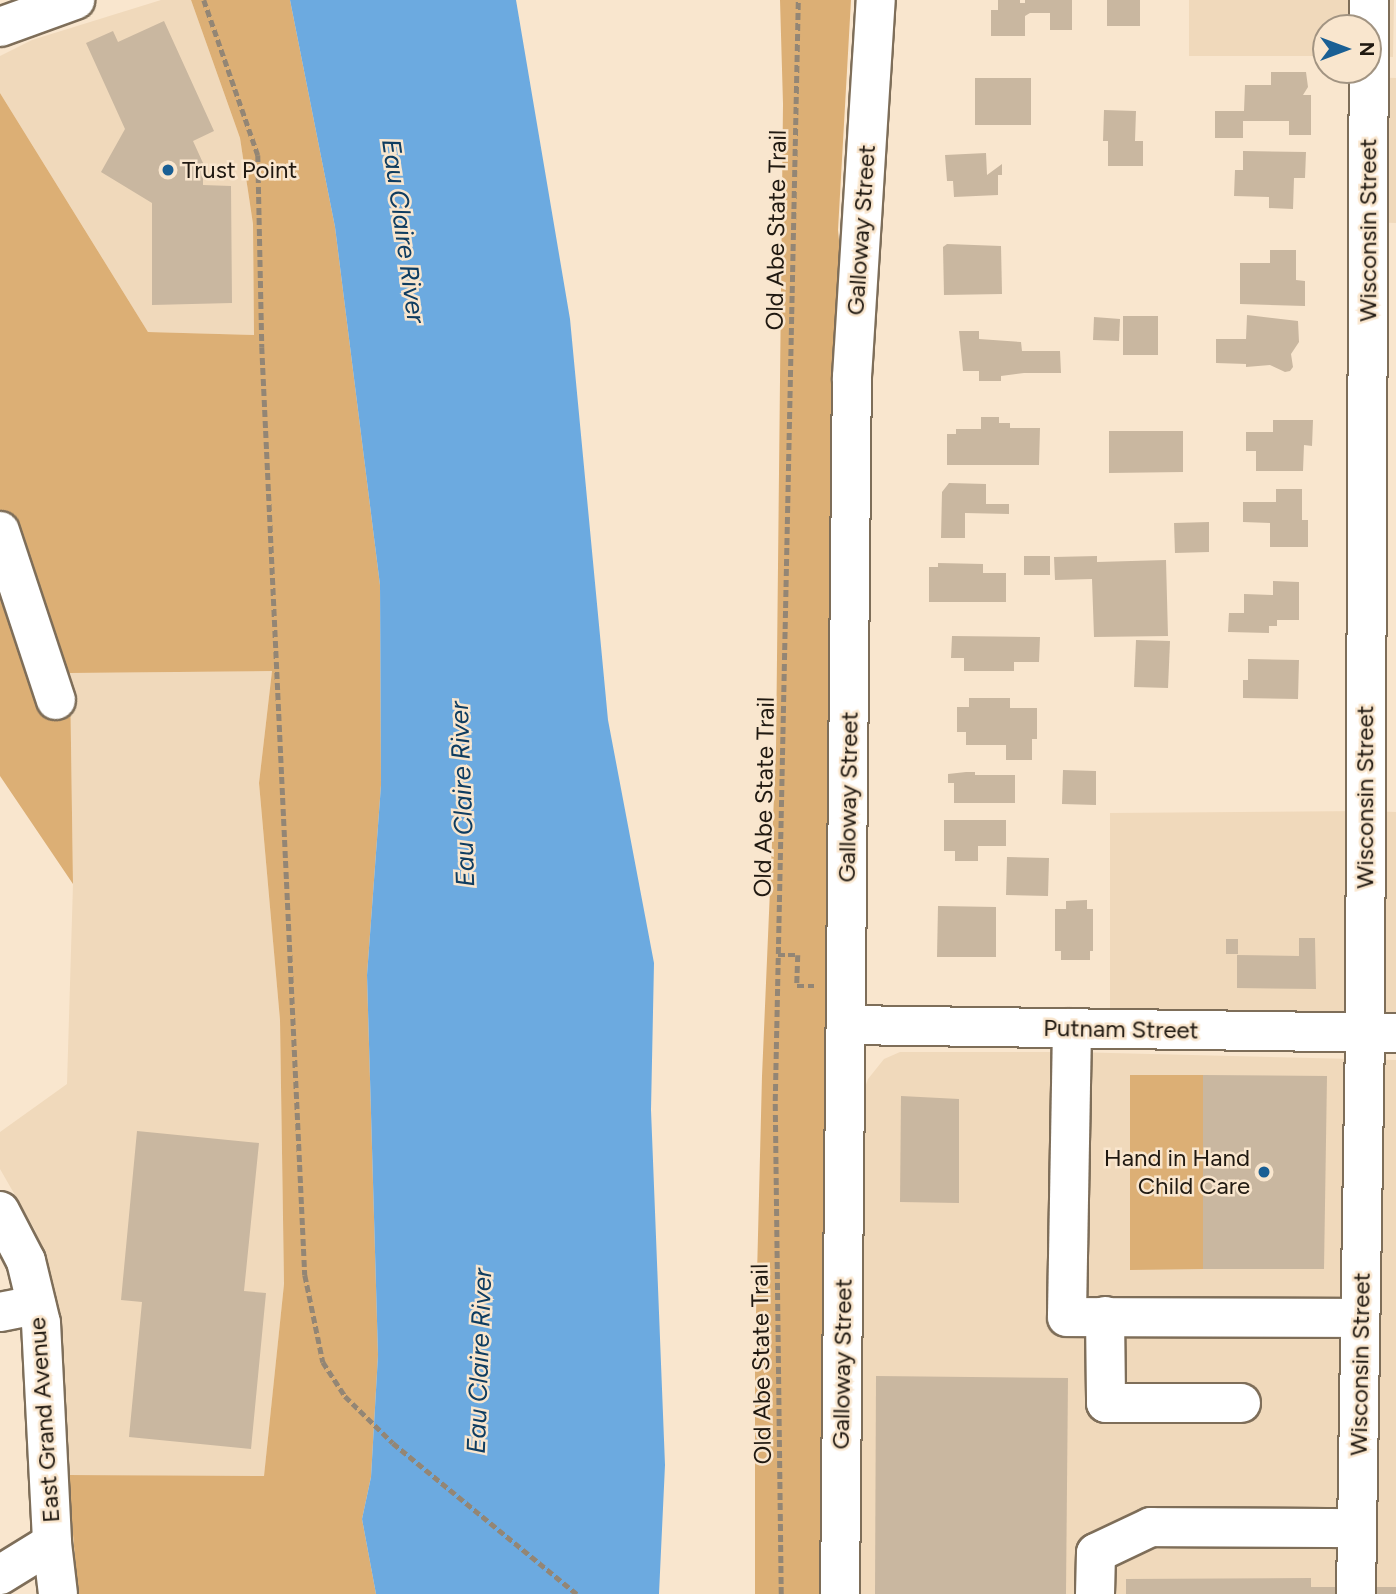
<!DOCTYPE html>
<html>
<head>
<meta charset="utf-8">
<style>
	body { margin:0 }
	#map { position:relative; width:1396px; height:1594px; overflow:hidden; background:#f9e6ce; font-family:Figtree,sans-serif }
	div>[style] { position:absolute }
	.built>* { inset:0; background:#f0d9bb }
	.green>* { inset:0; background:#dcaf75 }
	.water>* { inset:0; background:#6caae0 }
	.building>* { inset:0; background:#c9b7a0 }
	.path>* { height:4.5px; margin-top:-2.25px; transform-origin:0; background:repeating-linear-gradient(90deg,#938675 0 7px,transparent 0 10.5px) }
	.roads { filter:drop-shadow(2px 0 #7e6e59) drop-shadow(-2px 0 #7e6e59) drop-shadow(0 2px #7e6e59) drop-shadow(0 -2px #7e6e59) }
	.minor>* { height:38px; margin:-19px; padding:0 19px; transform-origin:19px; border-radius:19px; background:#fff }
	.dots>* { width:19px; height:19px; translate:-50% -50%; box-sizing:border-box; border:4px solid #f9e6ce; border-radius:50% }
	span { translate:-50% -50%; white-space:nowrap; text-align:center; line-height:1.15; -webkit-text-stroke:5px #f9e6ce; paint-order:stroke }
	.poi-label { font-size:24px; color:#201911 }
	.left { translate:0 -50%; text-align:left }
	.right { translate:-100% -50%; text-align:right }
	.street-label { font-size:24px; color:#201911 }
	.water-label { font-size:26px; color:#0e3c60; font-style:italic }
	.north { position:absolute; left:1312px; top:14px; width:70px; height:70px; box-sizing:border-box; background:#f9e6ce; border:2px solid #a29482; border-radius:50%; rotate:90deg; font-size:19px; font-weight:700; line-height:28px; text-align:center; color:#201911 }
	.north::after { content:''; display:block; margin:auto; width:24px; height:32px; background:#1a5f94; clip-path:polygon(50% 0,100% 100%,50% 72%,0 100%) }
</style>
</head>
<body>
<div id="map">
	<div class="built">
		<div style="clip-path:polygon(161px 0,191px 0,240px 138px,253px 224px,254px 335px,148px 332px,0 93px,0 56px,32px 40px)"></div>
		<div style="clip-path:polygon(1189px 0,1394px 0,1393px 57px,1368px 56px,1368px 28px,1326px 28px,1326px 56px,1189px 56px)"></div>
		<div style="clip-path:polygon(1368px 77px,1396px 78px,1396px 223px,1368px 222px)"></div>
		<div style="clip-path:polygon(272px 671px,259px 783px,280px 1020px,284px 1284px,264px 1477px,68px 1475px,62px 1341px,53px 1283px,35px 1230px,0 1169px,0 1132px,67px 1084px,73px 884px,70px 673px)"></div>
		<div style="clip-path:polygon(1366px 811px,1396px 812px,1396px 1033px,1110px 1029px,1110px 813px)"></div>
		<div style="clip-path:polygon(900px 1052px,1071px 1052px,1396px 1060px,1396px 1594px,856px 1594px,862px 1096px,868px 1079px,884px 1059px)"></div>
	</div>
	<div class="green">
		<div style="clip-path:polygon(191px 0,290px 0,335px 227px,380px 585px,381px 785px,367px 975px,378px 1355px,371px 1477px,362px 1519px,376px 1594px,78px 1594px,68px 1475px,264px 1476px,284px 1284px,280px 1020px,259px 783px,272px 671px,70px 673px,73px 884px,0 776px,0 93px,148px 332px,254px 335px,253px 224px,240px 138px)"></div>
		<div style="clip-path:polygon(780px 0,851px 0,838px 230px,841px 261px,821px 1594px,755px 1594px,755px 1354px,762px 1076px,776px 750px,783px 104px)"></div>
		<div style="clip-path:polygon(1130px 1075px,1203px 1075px,1203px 1269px,1130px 1270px)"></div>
	</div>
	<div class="water">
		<div style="clip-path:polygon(290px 0,516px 0,570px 319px,608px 720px,654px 963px,651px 1110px,665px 1465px,659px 1594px,376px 1594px,362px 1519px,371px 1477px,378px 1355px,367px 975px,381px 785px,380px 585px,335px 227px)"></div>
	</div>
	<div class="building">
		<div style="clip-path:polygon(998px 0,1020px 0,1020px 3px,1025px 3px,1025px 0,1072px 0,1072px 30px,1050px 30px,1050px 13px,1030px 13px,1025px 16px,1025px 36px,991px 36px,991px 10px,998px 10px)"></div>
		<div style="clip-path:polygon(1107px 0,1140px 0,1140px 26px,1107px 26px)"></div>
		<div style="clip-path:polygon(164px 21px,214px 131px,193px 141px,203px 163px,203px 185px,231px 186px,232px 303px,152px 305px,152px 203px,101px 172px,125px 129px,86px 43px,113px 31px,118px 42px)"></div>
		<div style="clip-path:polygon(1271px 72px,1306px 72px,1308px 87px,1303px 95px,1311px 95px,1311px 135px,1289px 135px,1289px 121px,1243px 121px,1243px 138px,1215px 138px,1215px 111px,1244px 111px,1245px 85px,1271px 85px)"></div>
		<div style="clip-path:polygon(975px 78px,1031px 78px,1031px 125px,975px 125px)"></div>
		<div style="clip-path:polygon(1104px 110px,1136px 111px,1135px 141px,1143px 141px,1143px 166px,1108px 166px,1108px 141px,1103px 141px)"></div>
		<div style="clip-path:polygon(1243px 151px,1306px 152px,1305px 178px,1294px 178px,1293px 209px,1269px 208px,1269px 197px,1234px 196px,1235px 170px,1243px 170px)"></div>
		<div style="clip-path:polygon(986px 153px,987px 175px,1002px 164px,1002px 175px,998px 175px,998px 195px,954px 197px,953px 181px,947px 181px,945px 155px)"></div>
		<div style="clip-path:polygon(947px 244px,1001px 246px,1002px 294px,944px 295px,943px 247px)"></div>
		<div style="clip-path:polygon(1270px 250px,1296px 250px,1296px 280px,1305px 281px,1305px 306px,1240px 304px,1240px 263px,1270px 263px)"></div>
		<div style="clip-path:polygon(1247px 315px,1298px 321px,1299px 342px,1291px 354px,1293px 367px,1290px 371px,1285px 372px,1270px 365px,1246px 367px,1246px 364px,1216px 363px,1216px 339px,1246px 339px)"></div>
		<div style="clip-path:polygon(1123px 316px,1158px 316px,1158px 355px,1123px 355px)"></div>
		<div style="clip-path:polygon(1094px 317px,1120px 319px,1119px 341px,1093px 340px)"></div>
		<div style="clip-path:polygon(959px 331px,979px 331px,979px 339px,1021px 342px,1022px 351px,1060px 351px,1061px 373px,1024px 373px,1001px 376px,1001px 381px,979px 381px,979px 371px,963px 371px)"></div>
		<div style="clip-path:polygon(981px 417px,999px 417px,999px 423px,1010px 423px,1010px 428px,1040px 428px,1039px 465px,947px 465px,947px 434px,956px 434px,956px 429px,981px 429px)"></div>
		<div style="clip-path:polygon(1273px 420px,1313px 420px,1312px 446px,1304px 445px,1303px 471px,1256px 471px,1256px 451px,1246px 451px,1246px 432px,1273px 432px)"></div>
		<div style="clip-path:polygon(1109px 431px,1183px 431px,1183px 472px,1109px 473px)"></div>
		<div style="clip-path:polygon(949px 483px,986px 484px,986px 504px,1009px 504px,1009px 514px,965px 513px,965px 538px,941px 538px,942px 492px)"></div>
		<div style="clip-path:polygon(1276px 489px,1302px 489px,1302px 520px,1308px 520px,1308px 547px,1270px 547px,1270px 523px,1243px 522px,1243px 502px,1276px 502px)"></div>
		<div style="clip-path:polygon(1209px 522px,1209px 552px,1175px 553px,1174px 523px)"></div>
		<div style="clip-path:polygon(1024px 556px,1050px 556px,1050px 575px,1024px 575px)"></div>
		<div style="clip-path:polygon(1097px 556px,1097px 562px,1166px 560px,1168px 636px,1094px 637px,1092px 579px,1055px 580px,1054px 557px)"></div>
		<div style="clip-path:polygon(938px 563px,983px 564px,983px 573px,1006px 573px,1006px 602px,929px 602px,929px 567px,938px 567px)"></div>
		<div style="clip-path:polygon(1273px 581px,1299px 582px,1299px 620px,1277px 620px,1277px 626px,1269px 626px,1269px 633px,1228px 632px,1229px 613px,1244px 613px,1244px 594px,1273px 595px)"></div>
		<div style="clip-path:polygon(952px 636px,1040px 637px,1039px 662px,1014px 662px,1014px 671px,964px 671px,964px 658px,951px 658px)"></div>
		<div style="clip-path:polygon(1136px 640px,1170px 641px,1168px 688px,1134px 687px)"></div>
		<div style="clip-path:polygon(1248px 659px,1299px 660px,1298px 699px,1243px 698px,1243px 680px,1248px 680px)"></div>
		<div style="clip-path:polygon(969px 698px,1010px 698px,1010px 708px,1037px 708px,1037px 739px,1032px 739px,1032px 760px,1006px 760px,1006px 745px,966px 745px,966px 732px,957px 732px,957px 707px,969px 707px)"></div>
		<div style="clip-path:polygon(1063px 770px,1096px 771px,1096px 805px,1062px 804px)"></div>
		<div style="clip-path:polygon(966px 772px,975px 772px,975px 775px,1015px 775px,1015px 803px,954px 803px,954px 783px,948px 783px,948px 774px)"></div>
		<div style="clip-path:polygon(944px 820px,1006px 820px,1006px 846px,978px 846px,978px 861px,955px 861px,955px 851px,944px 851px)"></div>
		<div style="clip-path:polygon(1007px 857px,1049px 858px,1048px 896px,1006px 895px)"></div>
		<div style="clip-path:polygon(1087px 900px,1087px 909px,1093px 909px,1093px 951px,1090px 951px,1090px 960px,1061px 960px,1061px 951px,1055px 951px,1055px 909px,1066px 909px,1066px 901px)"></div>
		<div style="clip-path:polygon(938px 906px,996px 907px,996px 957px,937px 957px)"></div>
		<div style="clip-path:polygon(1299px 938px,1315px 938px,1316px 989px,1237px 988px,1237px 955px,1299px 956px)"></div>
		<div style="clip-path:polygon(1226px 939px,1238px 939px,1238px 954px,1226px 954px)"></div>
		<div style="clip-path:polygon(1203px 1075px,1327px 1076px,1324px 1269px,1203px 1269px)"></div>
		<div style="clip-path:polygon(901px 1096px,959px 1099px,959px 1203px,900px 1202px)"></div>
		<div style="clip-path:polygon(137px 1131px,259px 1143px,244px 1291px,266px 1293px,251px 1449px,129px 1437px,142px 1302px,121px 1300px)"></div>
		<div style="clip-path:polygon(876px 1376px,1068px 1378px,1066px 1594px,875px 1594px)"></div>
		<div style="clip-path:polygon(1311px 1578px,1311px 1587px,1396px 1587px,1396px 1594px,1126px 1594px,1126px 1579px)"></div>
	</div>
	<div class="path">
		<div style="left:204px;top:0;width:164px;rotate:70.8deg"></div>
		<div style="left:258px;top:155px;width:192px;rotate:88.8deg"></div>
		<div style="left:262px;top:347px;width:929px;rotate:87.35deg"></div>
		<div style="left:305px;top:1275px;width:89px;rotate:78.3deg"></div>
		<div style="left:323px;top:1362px;width:40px;rotate:57.1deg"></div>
		<div style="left:345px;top:1396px;width:67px;rotate:44.4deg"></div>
		<div style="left:393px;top:1443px;width:238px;rotate:39.4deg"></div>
		<div style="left:778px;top:955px;width:20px"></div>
		<div style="left:798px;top:955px;width:31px;rotate:92deg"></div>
		<div style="left:797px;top:986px;width:17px"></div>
		<div style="left:781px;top:1594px;width:493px;rotate:-90.7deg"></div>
		<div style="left:775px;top:1101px;width:1101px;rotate:-88.8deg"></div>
	</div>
	<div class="roads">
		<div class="minor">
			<div style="left:0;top:27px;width:80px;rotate:-19.8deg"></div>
			<div style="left:0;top:531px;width:178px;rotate:71.7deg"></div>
			<div style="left:846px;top:1025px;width:550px;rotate:0.83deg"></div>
			<div style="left:1072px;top:1028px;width:289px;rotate:91deg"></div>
			<div style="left:1067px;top:1317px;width:293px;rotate:0.2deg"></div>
			<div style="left:0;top:1211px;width:56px;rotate:62.5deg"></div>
			<div style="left:26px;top:1261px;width:64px;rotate:76.4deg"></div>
			<div style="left:41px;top:1323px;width:220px;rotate:87.1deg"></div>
			<div style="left:52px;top:1543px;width:51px;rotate:83.3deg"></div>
			<div style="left:0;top:1312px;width:37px;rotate:-11deg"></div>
			<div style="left:1105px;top:1316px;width:87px;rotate:89.3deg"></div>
			<div style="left:1106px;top:1403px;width:135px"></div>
			<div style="left:0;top:1575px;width:61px;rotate:-31.6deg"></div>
			<div style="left:840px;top:1594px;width:1217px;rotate:-89.44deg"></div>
			<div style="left:852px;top:377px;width:378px;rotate:-86.4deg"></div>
			<div style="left:1095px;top:1594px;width:41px;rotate:-88.6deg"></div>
			<div style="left:1096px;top:1553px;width:61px;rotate:-25.3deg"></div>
			<div style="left:1151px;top:1527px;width:206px;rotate:0.3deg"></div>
			<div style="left:1356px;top:1594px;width:562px;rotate:-89.08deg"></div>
			<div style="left:1365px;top:1032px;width:1032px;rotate:-89.78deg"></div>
		</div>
	</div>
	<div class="dots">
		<div style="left:168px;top:170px;background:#1a5f94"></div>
		<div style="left:1264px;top:1172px;background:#1a5f94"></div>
	</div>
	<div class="poi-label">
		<span class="left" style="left:182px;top:170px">Trust Point</span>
		<span class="right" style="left:1250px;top:1172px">Hand in Hand<br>Child Care</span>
	</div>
	<div class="street-label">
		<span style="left:776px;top:230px;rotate:-89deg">Old Abe State Trail</span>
		<span style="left:861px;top:230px;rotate:-86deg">Galloway Street</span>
		<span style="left:1368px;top:230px;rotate:-90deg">Wisconsin Street</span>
		<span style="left:764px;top:797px;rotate:-89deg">Old Abe State Trail</span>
		<span style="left:848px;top:797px;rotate:-89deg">Galloway Street</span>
		<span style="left:1365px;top:797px;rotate:-90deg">Wisconsin Street</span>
		<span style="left:1121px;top:1029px;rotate:1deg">Putnam Street</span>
		<span style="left:761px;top:1364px;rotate:-91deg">Old Abe State Trail</span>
		<span style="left:842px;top:1364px;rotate:-89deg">Galloway Street</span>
		<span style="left:1360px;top:1364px;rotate:-89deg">Wisconsin Street</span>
		<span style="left:44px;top:1420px;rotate:-94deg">East Grand Avenue</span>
	</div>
	<div class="water-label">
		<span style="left:403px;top:231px;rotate:82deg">Eau Claire River</span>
		<span style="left:463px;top:794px;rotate:-92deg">Eau Claire River</span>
		<span style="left:480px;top:1361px;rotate:-88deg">Eau Claire River</span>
	</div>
	<div class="north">N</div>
</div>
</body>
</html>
